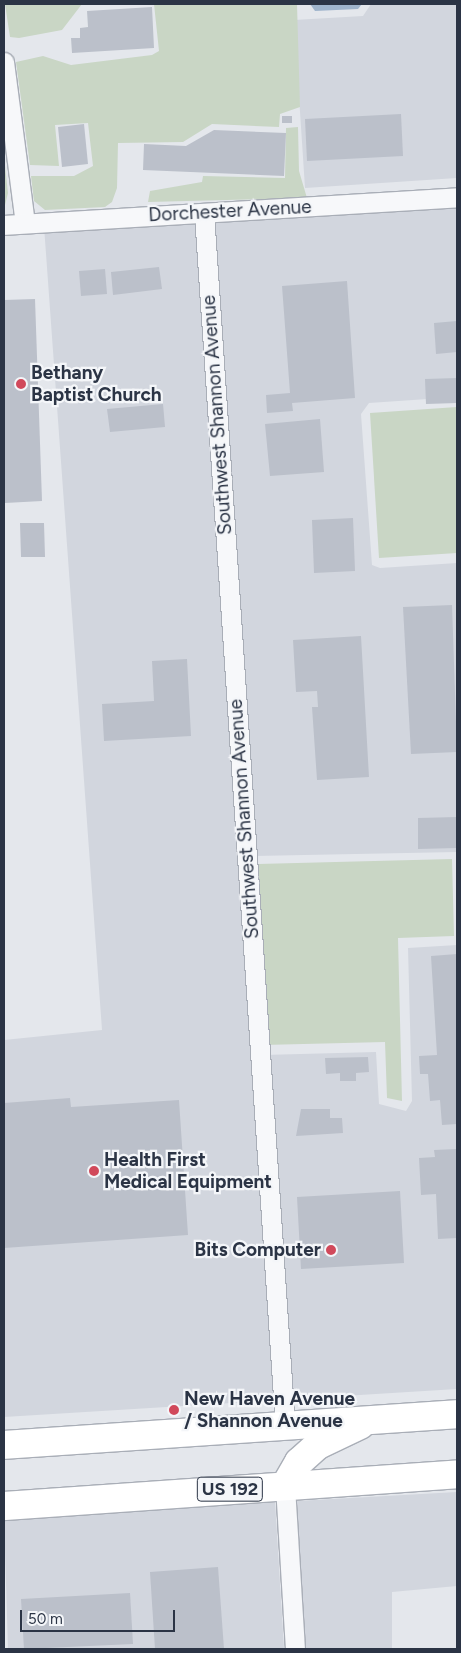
<!DOCTYPE html>
<html>
<head>
<meta charset="utf-8">
<style>
	body { margin:0 }
	#map { position:relative; width:461px; height:1653px; overflow:hidden; background:#e4e7ec; font-family:Figtree,sans-serif }
	div>[style] { position:absolute }
	.built>* { inset:0; background:#d2d6de }
	.green>* { inset:0; background:#c9d6c5 }
	.water>* { inset:0; background:#9fb4cc }
	.building>* { inset:0; background:#bbc0ca }
	.roads { filter:drop-shadow(1px 0 #a9aeb7) drop-shadow(-1px 0 #a9aeb7) drop-shadow(0 1px #a9aeb7) drop-shadow(0 -1px #a9aeb7) }
	.minor>* { height:19px; margin:-9.5px; padding:0 9.5px; transform-origin:9.5px; border-radius:9.5px; background:#f7f8fa }
	.primary>* { height:28px; margin:-14px; padding:0 14px; transform-origin:14px; border-radius:14px; background:#fff }
	.dots>* { width:14px; height:14px; translate:-50% -50%; box-sizing:border-box; border:2px solid #f4f6f9; border-radius:50% }
	span { translate:-50% -50%; white-space:nowrap; text-align:center; line-height:1.15; -webkit-text-stroke:4.5px #f4f6f9; paint-order:stroke }
	.shield-label span { padding:1px 4px; background:#f4f6f9; border:1px solid; border-radius:4px; -webkit-text-stroke-width:0 }
	.shield-label { font-size:18px; color:#2b3445; font-weight:700 }
	.street-label { font-size:19px; color:#2b3445 }
	.poi-label { font-size:19px; color:#2b3445; font-weight:700 }
	.left { translate:0 -50%; text-align:left }
	.right { translate:-100% -50%; text-align:right }
	.frame { position:absolute; inset:0; border:5px solid #2b3445; pointer-events:none }
	.scale { position:absolute; left:20px; top:1610px; width:155px; height:22px; box-sizing:border-box; border:2px solid #2b3445; border-top:0; padding-left:6px; font-size:15px; line-height:18px; white-space:nowrap; color:#2b3445; -webkit-text-stroke:4px #f4f6f9; paint-order:stroke }
</style>
</head>
<body>
<div id="map">
	<div class="built">
		<div style="clip-path:polygon(371px 4px,457px 4px,457px 178px,305px 188px,294px 20px,363px 16px)"></div>
		<div style="clip-path:polygon(457px 188px,457px 397px,369px 403px,361px 414px,372px 565px,380px 568px,457px 563px,457px 852px,252px 856px,263px 1055px,376px 1052px,379px 1104px,406px 1111px,412px 1101px,408px 948px,457px 945px,457px 1389px,4px 1417px,4px 1040px,102px 1030px,44px 226px)"></div>
		<div style="clip-path:polygon(457px 1492px,457px 1586px,392px 1592px,392px 1649px,305px 1649px,297px 1501px)"></div>
		<div style="clip-path:polygon(275px 1502px,284px 1649px,8px 1649px,4px 1518px)"></div>
	</div>
	<div class="green">
		<div style="clip-path:polygon(5px 4px,82px 4px,62px 30px,19px 38px,10px 37px)"></div>
		<div style="clip-path:polygon(154px 4px,297px 4px,300px 107px,280px 114px,279px 127px,212px 124px,183px 142px,118px 143px,117px 188px,112px 202px,105px 207px,45px 210px,34px 201px,31px 176px,74px 176px,93px 166px,88px 123px,55px 125px,59px 166px,30px 165px,16px 62px,43px 56px,71px 65px,152px 55px,159px 51px)"></div>
		<div style="clip-path:polygon(298px 127px,299px 171px,307px 198px,148px 202px,150px 191px,202px 182px,203px 176px,285px 178px,286px 128px)"></div>
		<div style="clip-path:polygon(4px 157px,8px 193px,4px 209px)"></div>
		<div style="clip-path:polygon(457px 407px,457px 553px,379px 558px,370px 413px)"></div>
		<div style="clip-path:polygon(452px 859px,454px 936px,398px 938px,402px 1101px,387px 1098px,385px 1042px,263px 1045px,258px 864px)"></div>
	</div>
	<div class="water">
		<div style="clip-path:polygon(310px 4px,362px 4px,358px 9px,315px 11px)"></div>
	</div>
	<div class="building">
		<div style="clip-path:polygon(152px 7px,154px 48px,72px 53px,71px 38px,80px 38px,80px 28px,88px 27px,87px 11px)"></div>
		<div style="clip-path:polygon(401px 114px,403px 156px,307px 161px,305px 119px)"></div>
		<div style="clip-path:polygon(282px 116px,292px 116px,292px 123px,282px 123px)"></div>
		<div style="clip-path:polygon(84px 124px,88px 164px,62px 167px,58px 127px)"></div>
		<div style="clip-path:polygon(214px 130px,286px 133px,284px 176px,143px 170px,144px 144px,186px 146px)"></div>
		<div style="clip-path:polygon(159px 267px,162px 289px,113px 295px,111px 272px)"></div>
		<div style="clip-path:polygon(105px 269px,107px 294px,81px 296px,79px 271px)"></div>
		<div style="clip-path:polygon(347px 281px,355px 398px,292px 403px,293px 411px,267px 413px,266px 395px,290px 393px,282px 286px)"></div>
		<div style="clip-path:polygon(35px 299px,42px 501px,5px 503px,4px 300px)"></div>
		<div style="clip-path:polygon(457px 321px,457px 352px,436px 354px,434px 323px)"></div>
		<div style="clip-path:polygon(457px 378px,457px 403px,426px 404px,425px 379px)"></div>
		<div style="clip-path:polygon(163px 404px,165px 427px,110px 432px,107px 409px)"></div>
		<div style="clip-path:polygon(320px 419px,324px 472px,270px 476px,265px 424px)"></div>
		<div style="clip-path:polygon(353px 518px,355px 571px,314px 573px,312px 520px)"></div>
		<div style="clip-path:polygon(20px 523px,44px 523px,45px 557px,21px 557px)"></div>
		<div style="clip-path:polygon(452px 605px,457px 752px,411px 754px,403px 607px)"></div>
		<div style="clip-path:polygon(361px 636px,369px 777px,317px 780px,312px 707px,318px 707px,317px 691px,296px 692px,293px 640px)"></div>
		<div style="clip-path:polygon(187px 659px,191px 736px,104px 741px,102px 704px,154px 701px,152px 661px)"></div>
		<div style="clip-path:polygon(457px 817px,457px 848px,418px 849px,418px 818px)"></div>
		<div style="clip-path:polygon(457px 954px,457px 1124px,442px 1125px,440px 1100px,430px 1101px,428px 1074px,420px 1074px,419px 1056px,437px 1055px,431px 956px)"></div>
		<div style="clip-path:polygon(368px 1057px,369px 1072px,356px 1073px,356px 1081px,340px 1081px,340px 1073px,326px 1074px,325px 1058px)"></div>
		<div style="clip-path:polygon(70px 1098px,71px 1107px,179px 1100px,188px 1235px,4px 1248px,4px 1103px)"></div>
		<div style="clip-path:polygon(301px 1109px,330px 1109px,330px 1118px,342px 1118px,343px 1133px,296px 1136px)"></div>
		<div style="clip-path:polygon(457px 1149px,457px 1238px,438px 1239px,436px 1194px,421px 1195px,419px 1158px,435px 1157px,434px 1150px)"></div>
		<div style="clip-path:polygon(400px 1191px,404px 1263px,301px 1269px,297px 1197px)"></div>
		<div style="clip-path:polygon(218px 1567px,224px 1649px,155px 1649px,150px 1572px)"></div>
		<div style="clip-path:polygon(130px 1593px,133px 1644px,24px 1649px,21px 1599px)"></div>
	</div>
	<div class="roads">
		<div class="minor">
			<div style="left:4px;top:62px;width:162px;rotate:82.6deg"></div>
			<div style="left:204px;top:213px;width:1215px;rotate:86.18deg"></div>
			<div style="left:4px;top:225px;width:454px;rotate:-3.5deg"></div>
			<div style="left:285px;top:1486px;width:163px;rotate:86.5deg"></div>
		</div>
		<div class="primary">
			<div style="left:4px;top:1445px;width:454px;rotate:-3.9deg"></div>
			<div style="left:285px;top:1486px;width:28px;rotate:-60deg"></div>
			<div style="left:299px;top:1462px;width:25px;rotate:-42deg"></div>
			<div style="left:318px;top:1445px;width:47px;rotate:-25.5deg"></div>
			<div style="left:4px;top:1506px;width:454px;rotate:-4deg"></div>
		</div>
	</div>
	<div class="dots">
		<div style="left:21px;top:384px;background:#d1495b"></div>
		<div style="left:94px;top:1171px;background:#d1495b"></div>
		<div style="left:331px;top:1250px;background:#d1495b"></div>
		<div style="left:174px;top:1410px;background:#d1495b"></div>
	</div>
	<div class="shield-label">
		<span style="left:230px;top:1489px">US 192</span>
	</div>
	<div class="street-label">
		<span style="left:230px;top:211px;rotate:-3deg">Dorchester Avenue</span>
		<span style="left:217px;top:415px;rotate:-94deg">Southwest Shannon Avenue</span>
		<span style="left:244px;top:819px;rotate:-94deg">Southwest Shannon Avenue</span>
	</div>
	<div class="poi-label">
		<span class="left" style="left:31px;top:384px">Bethany<br>Baptist Church</span>
		<span class="left" style="left:104px;top:1171px">Health First<br>Medical Equipment</span>
		<span class="right" style="left:321px;top:1250px">Bits Computer</span>
		<span class="left" style="left:184px;top:1410px">New Haven Avenue<br>/ Shannon Avenue</span>
	</div>
	<div class="frame"></div>
	<div class="scale">50 m</div>
</div>
</body>
</html>
